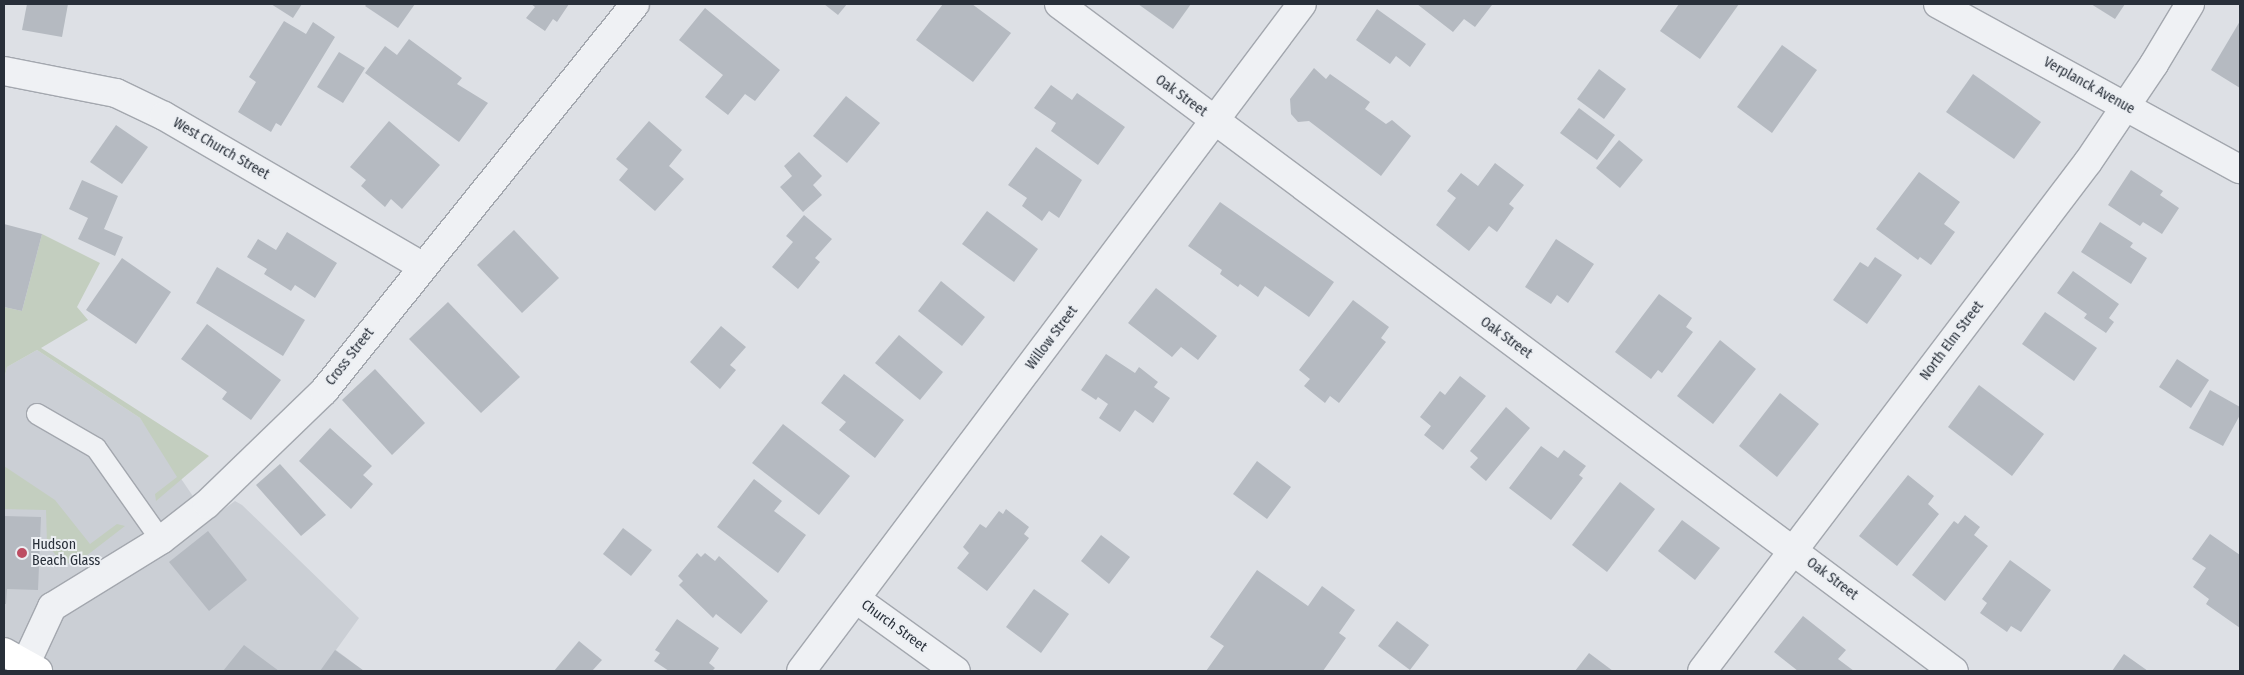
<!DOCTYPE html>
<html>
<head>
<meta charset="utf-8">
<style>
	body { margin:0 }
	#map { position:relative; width:2244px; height:675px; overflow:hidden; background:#dde0e5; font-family:"Fira Sans Condensed",sans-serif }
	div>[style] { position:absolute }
	.built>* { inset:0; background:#cbcfd5 }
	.green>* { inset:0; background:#c3cebf }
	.building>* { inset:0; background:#b5bac1 }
	.roads { filter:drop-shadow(1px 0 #a3a7ae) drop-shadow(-1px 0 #a3a7ae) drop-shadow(0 1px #a3a7ae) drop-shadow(0 -1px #a3a7ae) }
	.service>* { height:20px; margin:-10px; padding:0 10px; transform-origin:10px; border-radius:10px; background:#eff1f4 }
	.minor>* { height:28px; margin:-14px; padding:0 14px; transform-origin:14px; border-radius:14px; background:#eff1f4 }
	.tertiary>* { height:28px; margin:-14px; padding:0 14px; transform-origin:14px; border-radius:14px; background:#eff1f4 }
	.secondary>* { height:28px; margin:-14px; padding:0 14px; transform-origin:14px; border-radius:14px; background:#fff }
	.dots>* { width:14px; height:14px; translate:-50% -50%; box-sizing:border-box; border:2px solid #eceff3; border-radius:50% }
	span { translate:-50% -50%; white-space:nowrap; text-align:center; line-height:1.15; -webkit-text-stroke:4px #eceff3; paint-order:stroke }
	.street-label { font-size:14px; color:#282f39 }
	.poi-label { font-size:14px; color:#282f39 }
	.left { translate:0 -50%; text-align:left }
	.frame { position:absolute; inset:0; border:5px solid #282f39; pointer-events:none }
</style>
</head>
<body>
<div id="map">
	<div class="built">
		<div style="clip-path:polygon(37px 350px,140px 418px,209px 520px,235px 501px,242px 505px,359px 618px,336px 650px,364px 671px,4px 671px,4px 380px,7px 367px)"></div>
	</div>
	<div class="green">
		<div style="clip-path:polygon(42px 234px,100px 263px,77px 307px,88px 320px,41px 348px,209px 456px,156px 501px,155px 494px,177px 477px,140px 418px,37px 350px,7px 367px,4px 380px,4px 307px,22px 311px)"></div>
		<div style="clip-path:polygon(4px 466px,55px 500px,90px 544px,117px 524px,125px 526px,77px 563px,62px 563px,47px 544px,46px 510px,4px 509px)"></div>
	</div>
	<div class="building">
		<div style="clip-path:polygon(27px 4px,68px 4px,62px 37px,22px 30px)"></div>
		<div style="clip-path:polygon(271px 4px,302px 4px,293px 18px)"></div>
		<div style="clip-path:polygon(367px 4px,415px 4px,398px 28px,365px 6px)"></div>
		<div style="clip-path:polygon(531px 4px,569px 4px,557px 22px,553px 19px,545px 31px,526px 18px,535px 7px)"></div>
		<div style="clip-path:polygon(824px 4px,847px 4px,838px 15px)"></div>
		<div style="clip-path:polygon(943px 4px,972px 4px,1011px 33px,973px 82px,916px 40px)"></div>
		<div style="clip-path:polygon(1138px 4px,1191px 4px,1173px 29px)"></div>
		<div style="clip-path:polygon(1417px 4px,1490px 4px,1492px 5px,1475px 27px,1464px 19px,1453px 32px)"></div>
		<div style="clip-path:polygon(1679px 4px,1739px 4px,1700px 59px,1660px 31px)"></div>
		<div style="clip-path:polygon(2091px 4px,2125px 4px,2115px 19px)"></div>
		<div style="clip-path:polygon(705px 8px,780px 70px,755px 101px,745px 94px,728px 115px,705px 97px,723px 75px,679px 40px)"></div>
		<div style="clip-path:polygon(1377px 9px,1426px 44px,1410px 67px,1396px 56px,1390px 64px,1356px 40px)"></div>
		<div style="clip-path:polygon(284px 21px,306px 34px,313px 22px,335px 37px,281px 126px,276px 123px,271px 132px,238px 112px,256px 82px,249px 77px)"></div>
		<div style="clip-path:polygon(2240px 21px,2240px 88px,2211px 70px)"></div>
		<div style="clip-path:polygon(409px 39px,462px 78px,457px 84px,488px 103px,459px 142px,365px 73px,385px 46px,397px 55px)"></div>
		<div style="clip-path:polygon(1782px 45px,1817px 70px,1772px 133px,1737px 107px)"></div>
		<div style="clip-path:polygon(339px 52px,365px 68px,343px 103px,317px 87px)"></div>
		<div style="clip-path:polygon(1314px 68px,1326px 79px,1330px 74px,1370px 102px,1365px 109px,1386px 124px,1392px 120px,1411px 136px,1381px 176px,1309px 121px,1298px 122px,1291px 114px,1290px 99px)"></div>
		<div style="clip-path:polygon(1599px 69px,1626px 89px,1604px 119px,1577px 99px)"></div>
		<div style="clip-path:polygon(1973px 74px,2041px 122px,2014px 159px,1946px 112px)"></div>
		<div style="clip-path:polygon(1051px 85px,1072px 100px,1077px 93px,1125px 127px,1098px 165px,1051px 131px,1056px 123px,1034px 108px)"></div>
		<div style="clip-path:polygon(846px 96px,880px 123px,847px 163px,813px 136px)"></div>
		<div style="clip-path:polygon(1579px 108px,1615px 135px,1597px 160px,1560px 133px)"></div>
		<div style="clip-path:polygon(389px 121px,440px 165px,402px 209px,391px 199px,385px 207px,361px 186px,366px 180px,350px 167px)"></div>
		<div style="clip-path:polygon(649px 121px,682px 150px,669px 166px,684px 179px,655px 211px,619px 180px,628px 169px,616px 159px)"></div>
		<div style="clip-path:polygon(116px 125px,148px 147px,122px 184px,90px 162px)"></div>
		<div style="clip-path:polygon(1619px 140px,1643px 160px,1620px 188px,1596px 168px)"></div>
		<div style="clip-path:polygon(1036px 147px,1082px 180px,1059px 218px,1049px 211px,1042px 221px,1022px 206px,1027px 198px,1008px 185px)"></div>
		<div style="clip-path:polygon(799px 152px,822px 176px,813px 185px,822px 195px,803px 212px,780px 187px,792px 176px,784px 166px)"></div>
		<div style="clip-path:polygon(1495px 163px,1524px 185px,1509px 204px,1514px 208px,1497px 232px,1489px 226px,1469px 251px,1436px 225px,1456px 198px,1447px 191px,1461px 173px,1478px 186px)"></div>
		<div style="clip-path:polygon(2131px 170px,2163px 191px,2160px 195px,2179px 208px,2162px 234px,2143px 222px,2140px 226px,2108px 205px)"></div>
		<div style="clip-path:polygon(1919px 172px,1960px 202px,1944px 224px,1955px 232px,1931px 265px,1920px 257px,1918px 260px,1876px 229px)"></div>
		<div style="clip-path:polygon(82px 180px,118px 196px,104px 229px,123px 237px,115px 256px,78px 239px,88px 218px,69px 209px)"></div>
		<div style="clip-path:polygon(1220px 202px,1334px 282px,1309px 317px,1265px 286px,1258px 297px,1240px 284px,1238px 287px,1220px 274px,1222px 270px,1188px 246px)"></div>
		<div style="clip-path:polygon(987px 211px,1038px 249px,1014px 282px,962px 244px)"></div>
		<div style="clip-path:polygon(804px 215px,832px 239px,815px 258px,820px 262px,798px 289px,772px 267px,793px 242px,786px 236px)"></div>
		<div style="clip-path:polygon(2100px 222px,2133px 243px,2130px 247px,2147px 258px,2131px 284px,2081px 252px)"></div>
		<div style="clip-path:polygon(4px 224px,42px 234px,22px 311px,4px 307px)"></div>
		<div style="clip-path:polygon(514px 230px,559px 278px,522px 313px,477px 265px)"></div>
		<div style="clip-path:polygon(287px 232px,337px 263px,315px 298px,295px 285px,291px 291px,264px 274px,267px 269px,247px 257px,258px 239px,276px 250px)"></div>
		<div style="clip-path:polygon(1556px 239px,1594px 264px,1568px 303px,1557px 295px,1551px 304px,1525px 287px)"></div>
		<div style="clip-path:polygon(1875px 257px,1902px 275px,1867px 324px,1833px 300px,1860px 262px,1868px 267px)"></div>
		<div style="clip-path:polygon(122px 258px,171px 292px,136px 344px,86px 310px)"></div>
		<div style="clip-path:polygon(217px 267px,305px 320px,283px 356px,196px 303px)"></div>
		<div style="clip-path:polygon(2073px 271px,2119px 304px,2109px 318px,2114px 322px,2106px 333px,2084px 318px,2087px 314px,2057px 293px)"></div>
		<div style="clip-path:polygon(941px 281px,985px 317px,962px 346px,918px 311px)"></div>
		<div style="clip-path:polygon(1156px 288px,1217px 336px,1198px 360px,1181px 347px,1172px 357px,1128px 323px)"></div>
		<div style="clip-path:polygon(1659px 294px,1692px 318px,1686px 327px,1693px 332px,1662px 373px,1658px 370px,1651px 379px,1615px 352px)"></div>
		<div style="clip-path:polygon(1353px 300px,1389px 327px,1381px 338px,1386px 342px,1339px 403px,1330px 396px,1325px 403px,1304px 386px,1310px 379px,1299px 370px)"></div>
		<div style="clip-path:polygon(448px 302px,520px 377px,481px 413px,409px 339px)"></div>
		<div style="clip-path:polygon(2045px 312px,2097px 348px,2074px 381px,2022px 344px)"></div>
		<div style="clip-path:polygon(207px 324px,281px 380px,251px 420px,222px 399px,227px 392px,181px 359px)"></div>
		<div style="clip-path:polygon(721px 326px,746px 347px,730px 365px,736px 370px,720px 389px,690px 362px)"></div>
		<div style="clip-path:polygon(899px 335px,943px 372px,920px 400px,875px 363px)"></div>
		<div style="clip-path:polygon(1720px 340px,1756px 369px,1713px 424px,1677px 396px)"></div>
		<div style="clip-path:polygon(1106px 354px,1135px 373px,1139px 367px,1158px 382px,1154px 387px,1170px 398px,1153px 423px,1135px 410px,1120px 432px,1099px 418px,1108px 404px,1098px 397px,1096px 400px,1081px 390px)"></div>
		<div style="clip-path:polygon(2177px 359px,2209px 380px,2191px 408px,2159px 387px)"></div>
		<div style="clip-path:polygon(375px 369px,425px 423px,392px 455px,342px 400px)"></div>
		<div style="clip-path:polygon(844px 374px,904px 420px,875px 458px,839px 430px,846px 422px,821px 403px)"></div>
		<div style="clip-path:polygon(1460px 376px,1486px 396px,1443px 450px,1424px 435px,1431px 426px,1420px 417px,1440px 391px,1445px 395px)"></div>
		<div style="clip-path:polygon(1979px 385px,2044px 434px,2012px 476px,1948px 427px)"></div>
		<div style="clip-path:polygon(2210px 390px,2240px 407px,2240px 415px,2223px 446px,2189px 428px)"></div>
		<div style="clip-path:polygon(1780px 393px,1819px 424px,1777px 477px,1739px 446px)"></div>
		<div style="clip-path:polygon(1506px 407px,1530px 428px,1486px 481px,1470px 467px,1478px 458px,1470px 451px)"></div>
		<div style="clip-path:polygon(783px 424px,850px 476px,819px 515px,752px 463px)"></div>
		<div style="clip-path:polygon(330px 428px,372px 466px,363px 475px,373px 484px,351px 509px,299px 461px)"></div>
		<div style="clip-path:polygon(1541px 446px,1558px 458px,1564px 450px,1586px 466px,1579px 475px,1583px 478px,1551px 520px,1509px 488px)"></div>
		<div style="clip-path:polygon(1257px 461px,1291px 487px,1267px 519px,1233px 494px)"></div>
		<div style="clip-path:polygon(280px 464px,326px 515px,301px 536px,256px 485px)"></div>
		<div style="clip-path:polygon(1908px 475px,1934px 496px,1928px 504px,1939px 514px,1897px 566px,1859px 536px)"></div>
		<div style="clip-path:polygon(754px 479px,782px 501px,774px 511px,806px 535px,778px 573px,717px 527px)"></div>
		<div style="clip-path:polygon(1620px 482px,1655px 509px,1607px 572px,1572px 545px)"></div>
		<div style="clip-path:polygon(1006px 509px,1029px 527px,1024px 534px,1029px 538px,987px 591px,957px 568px,969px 553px,963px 547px,980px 524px,986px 528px,999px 511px,1003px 514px)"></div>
		<div style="clip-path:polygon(1965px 515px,1980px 527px,1974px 535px,1988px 546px,1945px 601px,1912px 575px,1954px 521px,1958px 524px)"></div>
		<div style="clip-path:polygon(4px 516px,41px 517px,38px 590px,7px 589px,6px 604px,4px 604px)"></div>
		<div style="clip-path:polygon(1682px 520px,1720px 548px,1695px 580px,1658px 551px)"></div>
		<div style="clip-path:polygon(623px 528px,652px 550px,631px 576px,603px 554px)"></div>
		<div style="clip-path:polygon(208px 531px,247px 580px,209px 611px,169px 562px)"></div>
		<div style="clip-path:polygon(2210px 534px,2240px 555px,2240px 628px,2206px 604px,2209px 599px,2193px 587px,2206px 568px,2192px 559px)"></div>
		<div style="clip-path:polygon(1101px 535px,1130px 557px,1109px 584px,1081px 561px)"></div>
		<div style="clip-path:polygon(697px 553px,701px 557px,705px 553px,715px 561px,719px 556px,768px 601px,741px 634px,716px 614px,713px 618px,679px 585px,683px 581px,678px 576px)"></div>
		<div style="clip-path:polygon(2010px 560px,2051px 590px,2021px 632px,2011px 626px,2007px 632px,1980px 613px,1987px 603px,1982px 599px)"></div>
		<div style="clip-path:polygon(1257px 570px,1308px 606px,1322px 586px,1355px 610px,1339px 633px,1346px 638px,1323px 671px,1206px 671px,1224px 646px,1210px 637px)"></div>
		<div style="clip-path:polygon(1034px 589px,1069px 614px,1041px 653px,1006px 627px)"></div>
		<div style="clip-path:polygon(1803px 616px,1846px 650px,1838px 659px,1854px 671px,1798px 671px,1774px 652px)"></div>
		<div style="clip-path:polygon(677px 619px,719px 648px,709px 663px,715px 668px,712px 671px,669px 671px,654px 661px,660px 653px,655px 650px)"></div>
		<div style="clip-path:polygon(1397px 621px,1429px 645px,1410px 670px,1378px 646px)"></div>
		<div style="clip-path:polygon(579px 641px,602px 660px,592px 671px,554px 671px)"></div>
		<div style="clip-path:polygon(244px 645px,279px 671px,223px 671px)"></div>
		<div style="clip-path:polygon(335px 650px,364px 671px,320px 671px)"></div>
		<div style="clip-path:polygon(1589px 653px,1613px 671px,1575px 671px)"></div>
		<div style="clip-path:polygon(2124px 654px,2148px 671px,2112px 671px)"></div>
	</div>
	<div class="roads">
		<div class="service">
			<div style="left:37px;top:414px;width:68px;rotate:30deg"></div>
			<div style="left:96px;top:448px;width:113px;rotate:54.8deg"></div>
		</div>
		<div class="minor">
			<div style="left:1059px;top:4px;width:1116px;rotate:36.7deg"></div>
			<div style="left:4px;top:71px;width:114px;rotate:11.1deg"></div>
			<div style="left:116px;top:93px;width:53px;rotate:25.6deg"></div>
			<div style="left:164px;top:116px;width:298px;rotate:30.2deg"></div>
			<div style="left:856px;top:599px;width:123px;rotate:35.8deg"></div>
			<div style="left:26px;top:663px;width:62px;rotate:-65.1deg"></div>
			<div style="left:52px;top:607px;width:128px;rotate:-31.6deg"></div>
			<div style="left:161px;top:540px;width:58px;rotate:-38deg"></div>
			<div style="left:207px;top:504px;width:163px;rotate:-44deg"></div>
			<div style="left:324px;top:391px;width:496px;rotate:-51.2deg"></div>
			<div style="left:801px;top:671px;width:834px;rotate:-53.09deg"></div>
			<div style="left:1702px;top:671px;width:639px;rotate:-52.83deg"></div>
			<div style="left:2088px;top:162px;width:118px;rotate:-56deg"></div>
			<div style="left:2154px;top:64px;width:70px;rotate:-59deg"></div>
		</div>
		<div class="tertiary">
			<div style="left:1938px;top:4px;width:344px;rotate:28.7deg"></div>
		</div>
		<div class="secondary">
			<div style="left:4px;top:652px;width:39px;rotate:29deg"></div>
		</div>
	</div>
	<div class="dots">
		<div style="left:22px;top:553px;background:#bd4e63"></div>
	</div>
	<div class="street-label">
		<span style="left:2089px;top:86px;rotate:29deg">Verplanck Avenue</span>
		<span style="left:1181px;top:96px;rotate:36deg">Oak Street</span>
		<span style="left:221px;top:149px;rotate:30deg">West Church Street</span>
		<span style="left:1052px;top:338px;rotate:-53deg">Willow Street</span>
		<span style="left:1506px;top:338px;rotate:36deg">Oak Street</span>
		<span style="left:1952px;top:341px;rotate:-53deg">North Elm Street</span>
		<span style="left:350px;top:357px;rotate:-52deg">Cross Street</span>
		<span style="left:1832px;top:579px;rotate:37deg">Oak Street</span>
		<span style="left:894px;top:626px;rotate:36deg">Church Street</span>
	</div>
	<div class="poi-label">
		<span class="left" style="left:32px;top:553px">Hudson<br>Beach Glass</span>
	</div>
	<div class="frame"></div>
</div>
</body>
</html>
